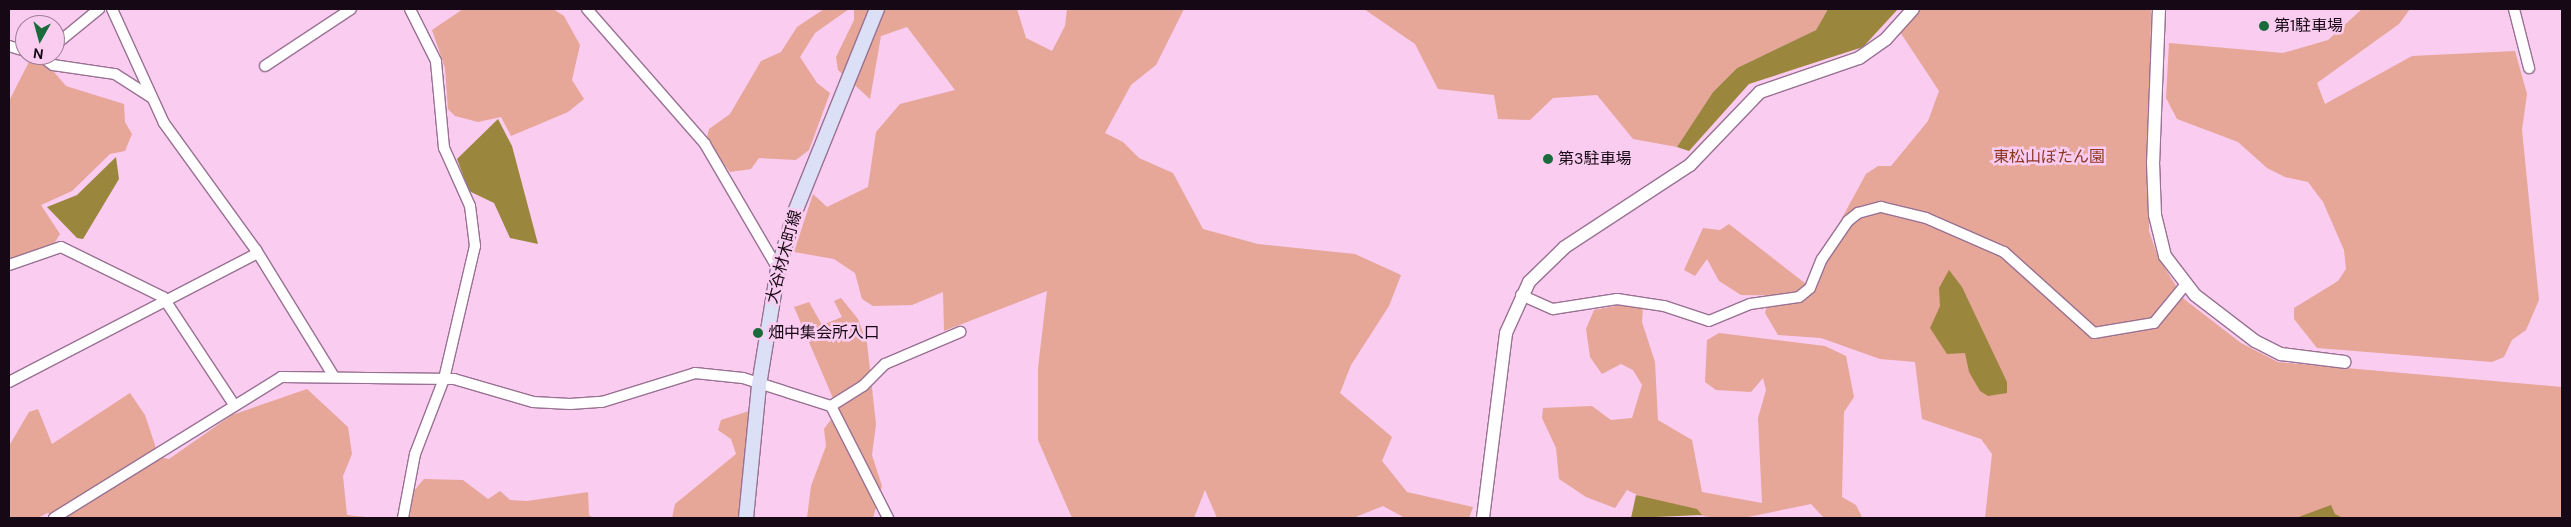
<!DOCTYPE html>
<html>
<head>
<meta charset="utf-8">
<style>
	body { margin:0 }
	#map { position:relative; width:2571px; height:527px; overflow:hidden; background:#f9ccf0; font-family:"DM Sans","Noto Sans JP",sans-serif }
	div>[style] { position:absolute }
	.green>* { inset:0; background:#e6a698 }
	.water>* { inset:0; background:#9b863e }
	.roads { filter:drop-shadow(1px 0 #997192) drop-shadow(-1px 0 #997192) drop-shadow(0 1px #997192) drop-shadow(0 -1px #997192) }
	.minor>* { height:10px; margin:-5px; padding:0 5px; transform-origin:5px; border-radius:5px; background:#fff }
	.tertiary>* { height:12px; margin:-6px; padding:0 6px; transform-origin:6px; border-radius:6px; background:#fff }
	.secondary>* { height:14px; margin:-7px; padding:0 7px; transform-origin:7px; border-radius:7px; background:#dbe0f6 }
	.dots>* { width:14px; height:14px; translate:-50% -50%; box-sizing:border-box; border:2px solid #f9ccf0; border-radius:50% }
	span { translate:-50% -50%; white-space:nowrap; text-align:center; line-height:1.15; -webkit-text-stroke:5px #f9ccf0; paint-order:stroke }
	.poi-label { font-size:16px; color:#160814 }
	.left { translate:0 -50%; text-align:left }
	.park-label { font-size:16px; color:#8e3523 }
	.street-label { font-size:16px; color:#160814 }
	.frame { position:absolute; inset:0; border:10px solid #160814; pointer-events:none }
	.north { position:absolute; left:15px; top:15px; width:50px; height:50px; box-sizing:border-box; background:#f9ccf0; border:1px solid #9e7e98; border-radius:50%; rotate:187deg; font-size:14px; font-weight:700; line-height:20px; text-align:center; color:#160814 }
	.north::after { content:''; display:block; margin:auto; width:18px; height:22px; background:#196b3b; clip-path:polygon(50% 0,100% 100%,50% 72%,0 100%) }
</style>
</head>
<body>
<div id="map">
	<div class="green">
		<div style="clip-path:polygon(463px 9px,553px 9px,564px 16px,580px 45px,572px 80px,584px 99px,568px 112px,511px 136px,501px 117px,478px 122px,455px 116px,448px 109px,445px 68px,432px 30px)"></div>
		<div style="clip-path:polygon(824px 9px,849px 9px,815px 33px,800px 57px,817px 83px,830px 93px,809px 150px,796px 160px,759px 158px,751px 169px,730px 172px,706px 141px,709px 129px,730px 114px,761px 61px,781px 52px,797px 27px)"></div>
		<div style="clip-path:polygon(854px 9px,1017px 9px,1026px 38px,1052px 51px,1065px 26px,1067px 9px,1184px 9px,1156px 65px,1131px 85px,1105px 133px,1123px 142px,1139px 158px,1173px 173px,1203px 229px,1258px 244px,1355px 254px,1401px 275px,1389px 306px,1351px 365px,1340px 393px,1392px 437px,1382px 461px,1407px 492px,1473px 507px,1469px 518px,1405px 518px,1383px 506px,1353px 518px,1217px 518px,1205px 490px,1194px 518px,1072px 518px,1038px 440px,1038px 368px,1047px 291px,944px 331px,943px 292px,912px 305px,873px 306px,862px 299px,855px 273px,834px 259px,794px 252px,813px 194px,827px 207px,868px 187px,876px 132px,900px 104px,955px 90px,907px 27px,881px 36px,870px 99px,838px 70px,836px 57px,854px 20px)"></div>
		<div style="clip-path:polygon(1364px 9px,1828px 9px,1816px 30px,1737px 68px,1713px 92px,1677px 147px,1633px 139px,1597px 95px,1553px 98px,1530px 120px,1498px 119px,1494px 95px,1438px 89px,1415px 44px)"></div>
		<div style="clip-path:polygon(1918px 9px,2151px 9px,2149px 231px,2158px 257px,2184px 299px,2241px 343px,2278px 362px,2562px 387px,2562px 518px,1985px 518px,1992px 454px,1981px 439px,1922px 419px,1915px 362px,1880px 359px,1821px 338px,1778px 335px,1765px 313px,1767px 305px,1808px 296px,1741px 295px,1719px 281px,1707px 259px,1695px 276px,1684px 270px,1703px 228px,1720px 230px,1729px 224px,1806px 284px,1866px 174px,1878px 166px,1891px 166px,1928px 121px,1939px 91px,1900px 32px)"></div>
		<div style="clip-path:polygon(2362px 9px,2410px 9px,2399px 24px,2317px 83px,2325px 104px,2412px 56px,2515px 51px,2527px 94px,2522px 130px,2539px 300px,2526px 330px,2512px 340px,2504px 357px,2492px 362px,2317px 348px,2294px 319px,2294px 308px,2338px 281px,2346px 269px,2344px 250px,2323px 202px,2308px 182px,2285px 177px,2267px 168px,2238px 142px,2177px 119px,2166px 98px,2169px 43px,2283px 53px,2328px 40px)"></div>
		<div style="clip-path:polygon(31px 58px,47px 64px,66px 86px,124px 104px,125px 122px,132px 134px,125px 151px,110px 154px,72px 191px,41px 205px,60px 234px,52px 247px,9px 259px,9px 101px)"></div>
		<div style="clip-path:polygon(841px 298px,858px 319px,867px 343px,876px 424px,872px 455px,882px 486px,873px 518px,807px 518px,811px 486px,826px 446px,824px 429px,838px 410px,794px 307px,809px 302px,822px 325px,842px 317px,834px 301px)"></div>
		<div style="clip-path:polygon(1626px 304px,1643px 308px,1642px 322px,1655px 362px,1658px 420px,1692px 440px,1702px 492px,1762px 503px,1758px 418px,1766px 390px,1763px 378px,1751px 392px,1716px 390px,1705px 382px,1707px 340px,1719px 333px,1825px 346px,1846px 356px,1854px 397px,1844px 412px,1842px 497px,1856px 505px,1862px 517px,1824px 518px,1811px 504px,1743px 518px,1710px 517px,1669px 510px,1627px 490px,1615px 508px,1586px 497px,1559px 479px,1556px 448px,1542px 418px,1543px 408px,1592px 406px,1611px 420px,1632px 418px,1642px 385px,1633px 370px,1621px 364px,1602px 374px,1590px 357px,1586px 329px,1594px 310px)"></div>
		<div style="clip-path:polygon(307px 389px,348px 427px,352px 454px,343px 476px,347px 515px,375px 518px,70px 518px,47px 513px,38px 518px,9px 518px,9px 446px,29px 412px,38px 409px,52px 444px,130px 393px,145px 415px,159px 457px,169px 459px,232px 415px)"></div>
		<div style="clip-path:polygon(752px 410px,738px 518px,672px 518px,675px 504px,736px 454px,731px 439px,718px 430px,721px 420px)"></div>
		<div style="clip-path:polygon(424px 479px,463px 480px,488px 499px,500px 491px,510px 500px,527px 501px,588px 492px,589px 515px,593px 518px,410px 518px,412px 493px)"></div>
	</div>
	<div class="water">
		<div style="clip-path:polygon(1828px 9px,1898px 9px,1863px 47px,1749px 84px,1689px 151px,1677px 147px,1713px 92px,1737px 68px,1816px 30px)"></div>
		<div style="clip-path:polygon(498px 119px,512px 146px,538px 244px,510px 238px,494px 203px,469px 191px,457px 159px)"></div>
		<div style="clip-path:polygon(116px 157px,119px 179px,83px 239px,77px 238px,47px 207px,77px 195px)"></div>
		<div style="clip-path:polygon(1949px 270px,1962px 287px,2007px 382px,2007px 393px,1988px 396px,1980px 391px,1969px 372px,1965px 353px,1947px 354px,1930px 328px,1940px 306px,1939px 288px)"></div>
		<div style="clip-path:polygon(1636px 495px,1697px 509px,1702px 515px,1631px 518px)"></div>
		<div style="clip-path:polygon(2331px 505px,2335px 514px,2343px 518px,2296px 518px)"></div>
	</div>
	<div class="roads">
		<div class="minor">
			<div style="left:112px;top:9px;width:125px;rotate:65.5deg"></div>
			<div style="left:164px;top:123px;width:157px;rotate:54.1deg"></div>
			<div style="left:256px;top:250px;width:149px;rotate:58.4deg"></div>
			<div style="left:587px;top:9px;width:179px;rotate:48.8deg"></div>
			<div style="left:705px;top:144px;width:145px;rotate:59.7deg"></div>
			<div style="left:2514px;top:9px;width:61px;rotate:75.7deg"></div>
			<div style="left:55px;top:45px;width:57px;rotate:-39.3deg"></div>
			<div style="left:9px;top:46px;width:17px;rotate:17deg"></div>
			<div style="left:41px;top:56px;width:15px;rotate:37deg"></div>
			<div style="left:53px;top:65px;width:63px;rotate:8.3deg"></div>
			<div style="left:115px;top:74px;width:43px;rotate:32.6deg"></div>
			<div style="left:265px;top:66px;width:103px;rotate:-33.5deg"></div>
			<div style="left:9px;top:265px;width:55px;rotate:-19.1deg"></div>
			<div style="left:61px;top:247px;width:114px;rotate:26.1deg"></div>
			<div style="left:163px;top:297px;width:127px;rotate:56.6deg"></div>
			<div style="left:1521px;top:295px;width:35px;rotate:24deg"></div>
			<div style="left:1553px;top:309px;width:65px;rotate:-8.9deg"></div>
			<div style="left:1617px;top:299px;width:48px;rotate:8.5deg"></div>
			<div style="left:1664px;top:306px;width:47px;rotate:18.4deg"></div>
			<div style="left:1709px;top:321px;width:44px;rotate:-22.5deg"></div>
			<div style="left:1750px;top:304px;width:49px;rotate:-8.1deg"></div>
			<div style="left:1799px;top:297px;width:14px;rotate:-39deg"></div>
			<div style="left:1810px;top:288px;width:31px;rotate:-68deg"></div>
			<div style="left:1822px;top:259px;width:46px;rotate:-55.6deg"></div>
			<div style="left:1848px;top:221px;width:13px;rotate:-39deg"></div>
			<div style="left:1858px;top:213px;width:24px;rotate:-15deg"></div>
			<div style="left:1881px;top:207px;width:46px;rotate:13.7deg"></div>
			<div style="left:1926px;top:218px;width:85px;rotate:23.6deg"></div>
			<div style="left:2004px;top:252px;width:121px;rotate:42deg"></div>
			<div style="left:2094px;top:333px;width:61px;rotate:-9.5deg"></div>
			<div style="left:2154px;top:323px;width:50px;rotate:-50.6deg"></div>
			<div style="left:9px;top:382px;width:280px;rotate:-27.4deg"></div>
			<div style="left:831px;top:406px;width:38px;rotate:-32deg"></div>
			<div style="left:863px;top:386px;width:31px;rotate:-45deg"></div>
			<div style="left:885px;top:364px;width:82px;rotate:-23.1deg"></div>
			<div style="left:54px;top:518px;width:267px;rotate:-31.8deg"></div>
			<div style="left:281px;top:377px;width:173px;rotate:0.7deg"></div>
			<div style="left:454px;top:379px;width:82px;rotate:16.2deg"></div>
			<div style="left:533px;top:402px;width:37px;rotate:3deg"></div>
			<div style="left:570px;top:404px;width:32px;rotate:-4deg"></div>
			<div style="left:602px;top:402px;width:97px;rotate:-17.3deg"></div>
			<div style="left:695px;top:373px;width:48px;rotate:5.9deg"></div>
			<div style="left:743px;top:378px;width:92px;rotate:17.7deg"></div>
			<div style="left:831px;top:406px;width:126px;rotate:63deg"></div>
			<div style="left:403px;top:518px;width:65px;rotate:-79.4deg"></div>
			<div style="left:415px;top:454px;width:80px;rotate:-68.9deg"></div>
			<div style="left:444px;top:379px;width:137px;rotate:-76.9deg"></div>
			<div style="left:475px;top:246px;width:40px;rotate:-97.1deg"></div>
			<div style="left:470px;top:206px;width:64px;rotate:-114.1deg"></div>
			<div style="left:444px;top:148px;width:87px;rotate:-95.3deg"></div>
			<div style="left:436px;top:61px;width:58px;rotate:-116.6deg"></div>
		</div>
		<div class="tertiary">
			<div style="left:2159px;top:9px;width:153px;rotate:92.2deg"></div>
			<div style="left:2153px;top:162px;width:53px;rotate:87.8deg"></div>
			<div style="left:2155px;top:215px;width:42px;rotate:76.3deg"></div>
			<div style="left:2165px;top:256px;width:49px;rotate:52.4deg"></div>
			<div style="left:2195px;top:295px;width:76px;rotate:37.5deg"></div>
			<div style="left:2255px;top:341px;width:29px;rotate:27deg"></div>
			<div style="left:2281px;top:354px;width:64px;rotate:7.1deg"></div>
			<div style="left:1483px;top:518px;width:186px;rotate:-82.9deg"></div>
			<div style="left:1506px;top:333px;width:56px;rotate:-65.7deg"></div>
			<div style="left:1529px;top:282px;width:50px;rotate:-44.2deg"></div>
			<div style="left:1565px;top:247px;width:149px;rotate:-33.3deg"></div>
			<div style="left:1690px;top:165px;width:101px;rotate:-46.2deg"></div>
			<div style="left:1760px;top:92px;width:105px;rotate:-19deg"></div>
			<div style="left:1859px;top:58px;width:33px;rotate:-35deg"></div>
			<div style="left:1886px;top:39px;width:40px;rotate:-48deg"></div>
		</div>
		<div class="secondary">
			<div style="left:746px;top:518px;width:134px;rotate:-84.4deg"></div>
			<div style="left:759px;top:385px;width:118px;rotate:-80.7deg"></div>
			<div style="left:778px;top:269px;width:59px;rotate:-73.4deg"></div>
			<div style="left:795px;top:212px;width:219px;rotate:-68deg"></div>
		</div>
	</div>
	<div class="dots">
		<div style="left:2264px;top:26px;background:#196b3b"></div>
		<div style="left:1548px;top:159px;background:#196b3b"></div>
		<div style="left:758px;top:333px;background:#196b3b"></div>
	</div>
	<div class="poi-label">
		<span class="left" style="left:2274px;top:26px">第1駐車場</span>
		<span class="left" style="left:1558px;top:159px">第3駐車場</span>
		<span class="left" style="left:768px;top:333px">畑中集会所入口</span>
	</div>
	<div class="park-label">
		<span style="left:2049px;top:157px">東松山ぼたん園</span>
	</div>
	<div class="street-label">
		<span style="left:784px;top:257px;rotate:-75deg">大谷材木町線</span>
	</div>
	<div class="frame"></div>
	<div class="north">N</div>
</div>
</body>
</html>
